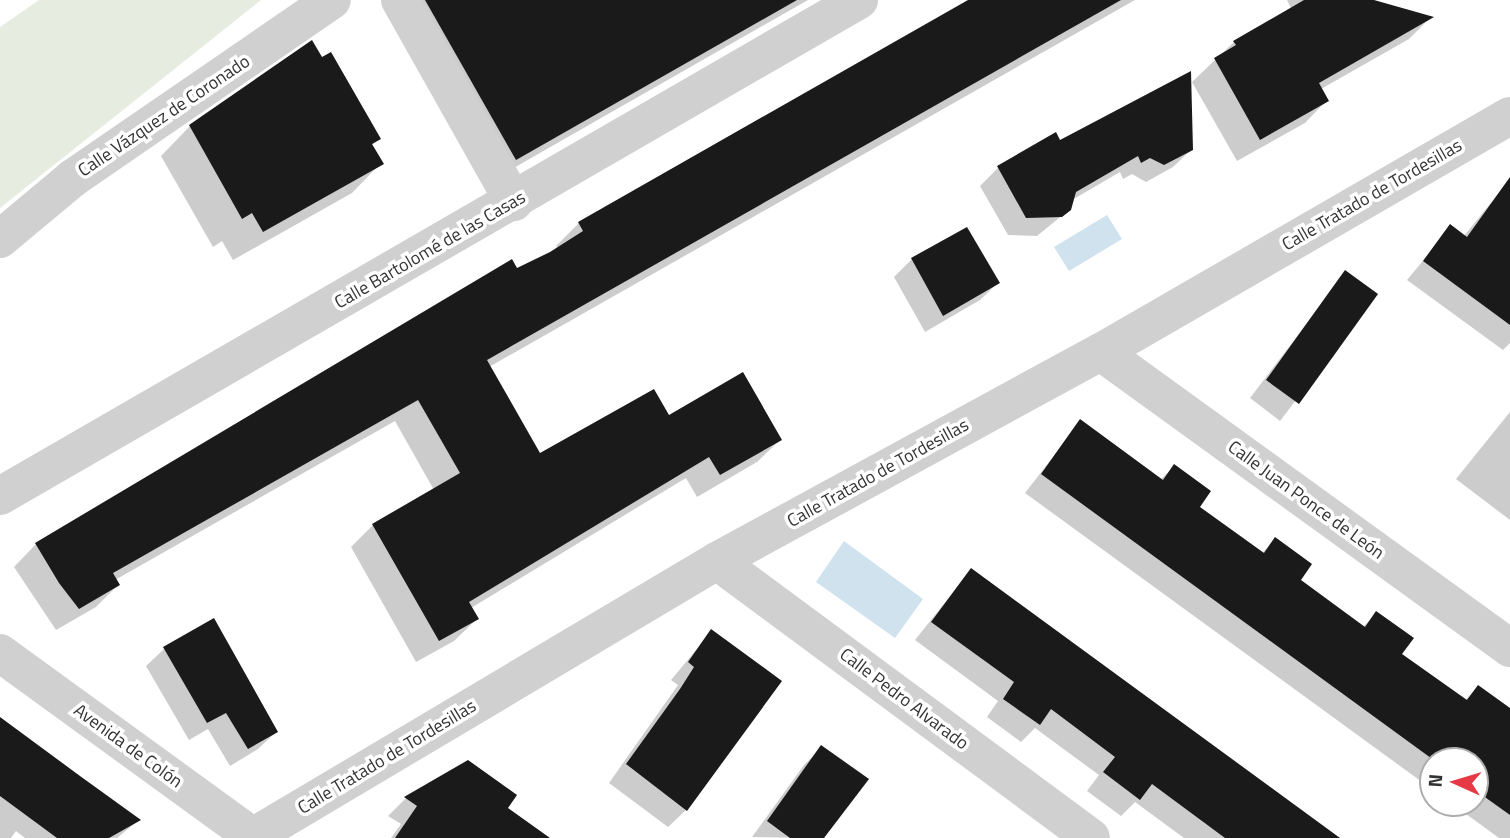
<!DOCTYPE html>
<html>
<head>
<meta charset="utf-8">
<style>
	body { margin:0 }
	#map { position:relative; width:1510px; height:838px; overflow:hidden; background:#fff; font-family:"Titillium Web",sans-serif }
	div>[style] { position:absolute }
	.green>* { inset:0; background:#e6ecdf }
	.water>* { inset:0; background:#cfe2ee }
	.shadow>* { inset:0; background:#0003 }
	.building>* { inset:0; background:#1a1a1a }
	.minor>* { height:38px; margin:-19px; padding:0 19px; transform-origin:19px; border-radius:19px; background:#d0d0d0 }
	span { translate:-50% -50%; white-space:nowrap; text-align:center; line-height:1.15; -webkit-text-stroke:7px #fff; paint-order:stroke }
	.street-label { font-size:18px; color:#333 }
	.north { position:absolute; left:1419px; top:747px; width:70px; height:70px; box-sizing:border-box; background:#fff; border:2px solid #adadad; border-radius:50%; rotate:274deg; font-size:19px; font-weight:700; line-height:28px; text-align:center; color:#333 }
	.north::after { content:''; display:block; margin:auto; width:24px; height:32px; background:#e63946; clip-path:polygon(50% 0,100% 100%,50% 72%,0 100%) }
</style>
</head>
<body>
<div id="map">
	<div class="green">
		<div style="clip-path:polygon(39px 0,261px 0,0 208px,0 27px)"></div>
	</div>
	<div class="water">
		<div style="clip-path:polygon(1107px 215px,1122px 239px,1069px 271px,1054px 247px)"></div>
		<div style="clip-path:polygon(844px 541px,923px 599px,895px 638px,816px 582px)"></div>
	</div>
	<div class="shadow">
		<div style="clip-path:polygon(399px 0,808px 0,498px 177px)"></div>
		<div style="clip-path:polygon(971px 0,1135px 0,489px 367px,539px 455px,668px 417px,780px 440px,757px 462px,697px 497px,686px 478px,471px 608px,477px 619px,454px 641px,416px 662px,351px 547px,373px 525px,434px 490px,395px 421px,115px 580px,118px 585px,96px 607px,56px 630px,14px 567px,36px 544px,558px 249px,556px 246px,579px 223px)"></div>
		<div style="clip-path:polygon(1287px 0,1372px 0,1430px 18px,1409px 39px,1321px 89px,1327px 100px,1305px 123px,1237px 161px,1192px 82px,1234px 42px,1291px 8px)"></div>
		<div style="clip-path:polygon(190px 126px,379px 139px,371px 146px,381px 163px,352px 193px,233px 260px,222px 241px,213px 247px,161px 156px)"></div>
		<div style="clip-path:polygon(1056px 135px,1060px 142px,1192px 149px,1173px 167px,1146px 182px,1132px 174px,1123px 179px,1120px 172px,1072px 200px,1070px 209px,1037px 236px,1008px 235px,980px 186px,998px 168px)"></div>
		<div style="clip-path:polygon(1510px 179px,1510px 343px,1503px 350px,1407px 280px,1451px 227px,1464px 236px)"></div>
		<div style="clip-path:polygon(912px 259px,998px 283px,980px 300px,925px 332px,894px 277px)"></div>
		<div style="clip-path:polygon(1346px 272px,1376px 295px,1280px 421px,1250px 398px)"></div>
		<div style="clip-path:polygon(1510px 412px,1510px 520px,1456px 479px)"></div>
		<div style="clip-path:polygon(1080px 422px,1160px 480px,1175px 466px,1198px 507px,1261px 554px,1275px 540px,1298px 581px,1363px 627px,1377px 613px,1399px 654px,1464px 701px,1478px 687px,1510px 711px,1510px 838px,1499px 838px,1451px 803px,1475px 803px,1475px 761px,1433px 761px,1433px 790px,1025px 493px)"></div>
		<div style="clip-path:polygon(971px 570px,1337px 838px,1184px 838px,1135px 802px,1121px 816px,1087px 791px,1099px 775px,1035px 728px,1021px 742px,987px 717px,998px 701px,915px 640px)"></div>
		<div style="clip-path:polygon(711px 632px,686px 810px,668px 827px,609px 783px,678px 685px,671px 680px)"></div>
		<div style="clip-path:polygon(164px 649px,276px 732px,258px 749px,230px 766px,208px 729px,189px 740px,146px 666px)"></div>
		<div style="clip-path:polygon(0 741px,139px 820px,117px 838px,25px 838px,16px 831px,11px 838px,0 838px)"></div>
		<div style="clip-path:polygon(822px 747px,822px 838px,752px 837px,804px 765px)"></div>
		<div style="clip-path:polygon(468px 762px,526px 838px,391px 838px,401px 824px,388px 816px,405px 799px)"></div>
	</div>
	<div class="building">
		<div style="clip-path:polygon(425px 0,797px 0,516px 160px)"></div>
		<div style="clip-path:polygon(968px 0,1121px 0,487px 360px,540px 453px,654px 389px,669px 415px,743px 372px,782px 440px,720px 475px,709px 457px,469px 602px,479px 619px,439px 641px,372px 524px,460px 473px,418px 400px,113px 573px,120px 585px,79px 609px,59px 583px,35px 543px,512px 259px,517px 268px,550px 252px,583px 231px,578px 222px)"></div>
		<div style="clip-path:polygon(1304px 0,1374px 0,1434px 17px,1319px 83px,1329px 101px,1260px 140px,1214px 58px,1236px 45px,1233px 41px)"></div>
		<div style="clip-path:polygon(312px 40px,322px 57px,331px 52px,381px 139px,372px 144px,384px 164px,263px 232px,252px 213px,242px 219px,189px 125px)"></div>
		<div style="clip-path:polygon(1191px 71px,1193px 150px,1164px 165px,1150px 158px,1141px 163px,1138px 156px,1076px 192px,1071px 210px,1062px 217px,1026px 218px,997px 166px,1056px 132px,1060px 140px)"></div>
		<div style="clip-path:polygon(1510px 177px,1510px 325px,1423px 261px,1450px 224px,1467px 237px)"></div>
		<div style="clip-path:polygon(967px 227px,1000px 283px,943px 316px,911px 258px)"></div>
		<div style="clip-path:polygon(1345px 270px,1378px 294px,1299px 404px,1266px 380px)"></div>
		<div style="clip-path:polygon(1080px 419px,1163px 480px,1174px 464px,1211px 491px,1200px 507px,1264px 553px,1275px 537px,1312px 564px,1301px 580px,1365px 627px,1376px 611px,1414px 638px,1402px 654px,1467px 700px,1478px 685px,1510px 708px,1510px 815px,1475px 790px,1475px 761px,1435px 761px,1041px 474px)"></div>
		<div style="clip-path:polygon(971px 568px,1340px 838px,1225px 838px,1152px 784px,1140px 800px,1103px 772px,1115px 757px,1051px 709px,1040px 725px,1003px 699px,1014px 682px,931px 622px)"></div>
		<div style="clip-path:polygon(214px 618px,278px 732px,248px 749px,226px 713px,207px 723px,163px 647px)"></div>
		<div style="clip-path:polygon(711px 629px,782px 681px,687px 811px,626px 764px,680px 689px,694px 667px,688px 662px)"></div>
		<div style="clip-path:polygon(0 717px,80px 776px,141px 820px,109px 838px,57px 838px,0 796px)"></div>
		<div style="clip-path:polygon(821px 745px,869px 779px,824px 838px,790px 838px,767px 821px)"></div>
		<div style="clip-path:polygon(468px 760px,517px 795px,508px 808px,550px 838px,395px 838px,417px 806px,404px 797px)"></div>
	</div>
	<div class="minor">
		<div style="left:400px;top:0;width:232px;rotate:60.6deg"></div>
		<div style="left:0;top:239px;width:95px;rotate:-39.9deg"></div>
		<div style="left:73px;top:178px;width:314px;rotate:-34.5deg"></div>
		<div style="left:1101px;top:352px;width:505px;rotate:35.89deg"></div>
		<div style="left:0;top:496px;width:992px;rotate:-30deg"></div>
		<div style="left:717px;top:561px;width:465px;rotate:36.5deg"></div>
		<div style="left:0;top:653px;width:315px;rotate:36deg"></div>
		<div style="left:251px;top:838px;width:542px;rotate:-30.73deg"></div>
		<div style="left:717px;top:561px;width:437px;rotate:-28.6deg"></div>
		<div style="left:1101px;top:352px;width:472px;rotate:-30deg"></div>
	</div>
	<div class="street-label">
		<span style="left:164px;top:116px;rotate:-34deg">Calle Vázquez de Coronado</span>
		<span style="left:1372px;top:195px;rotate:-30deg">Calle Tratado de Tordesillas</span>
		<span style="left:430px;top:250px;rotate:-30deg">Calle Bartolomé de las Casas</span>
		<span style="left:878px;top:473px;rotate:-29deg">Calle Tratado de Tordesillas</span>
		<span style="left:1306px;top:500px;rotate:36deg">Calle Juan Ponce de León</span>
		<span style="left:904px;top:699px;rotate:37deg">Calle Pedro Alvarado</span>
		<span style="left:128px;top:746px;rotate:36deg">Avenida de Colón</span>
		<span style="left:387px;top:757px;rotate:-31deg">Calle Tratado de Tordesillas</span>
	</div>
	<div class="north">N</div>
</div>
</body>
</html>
